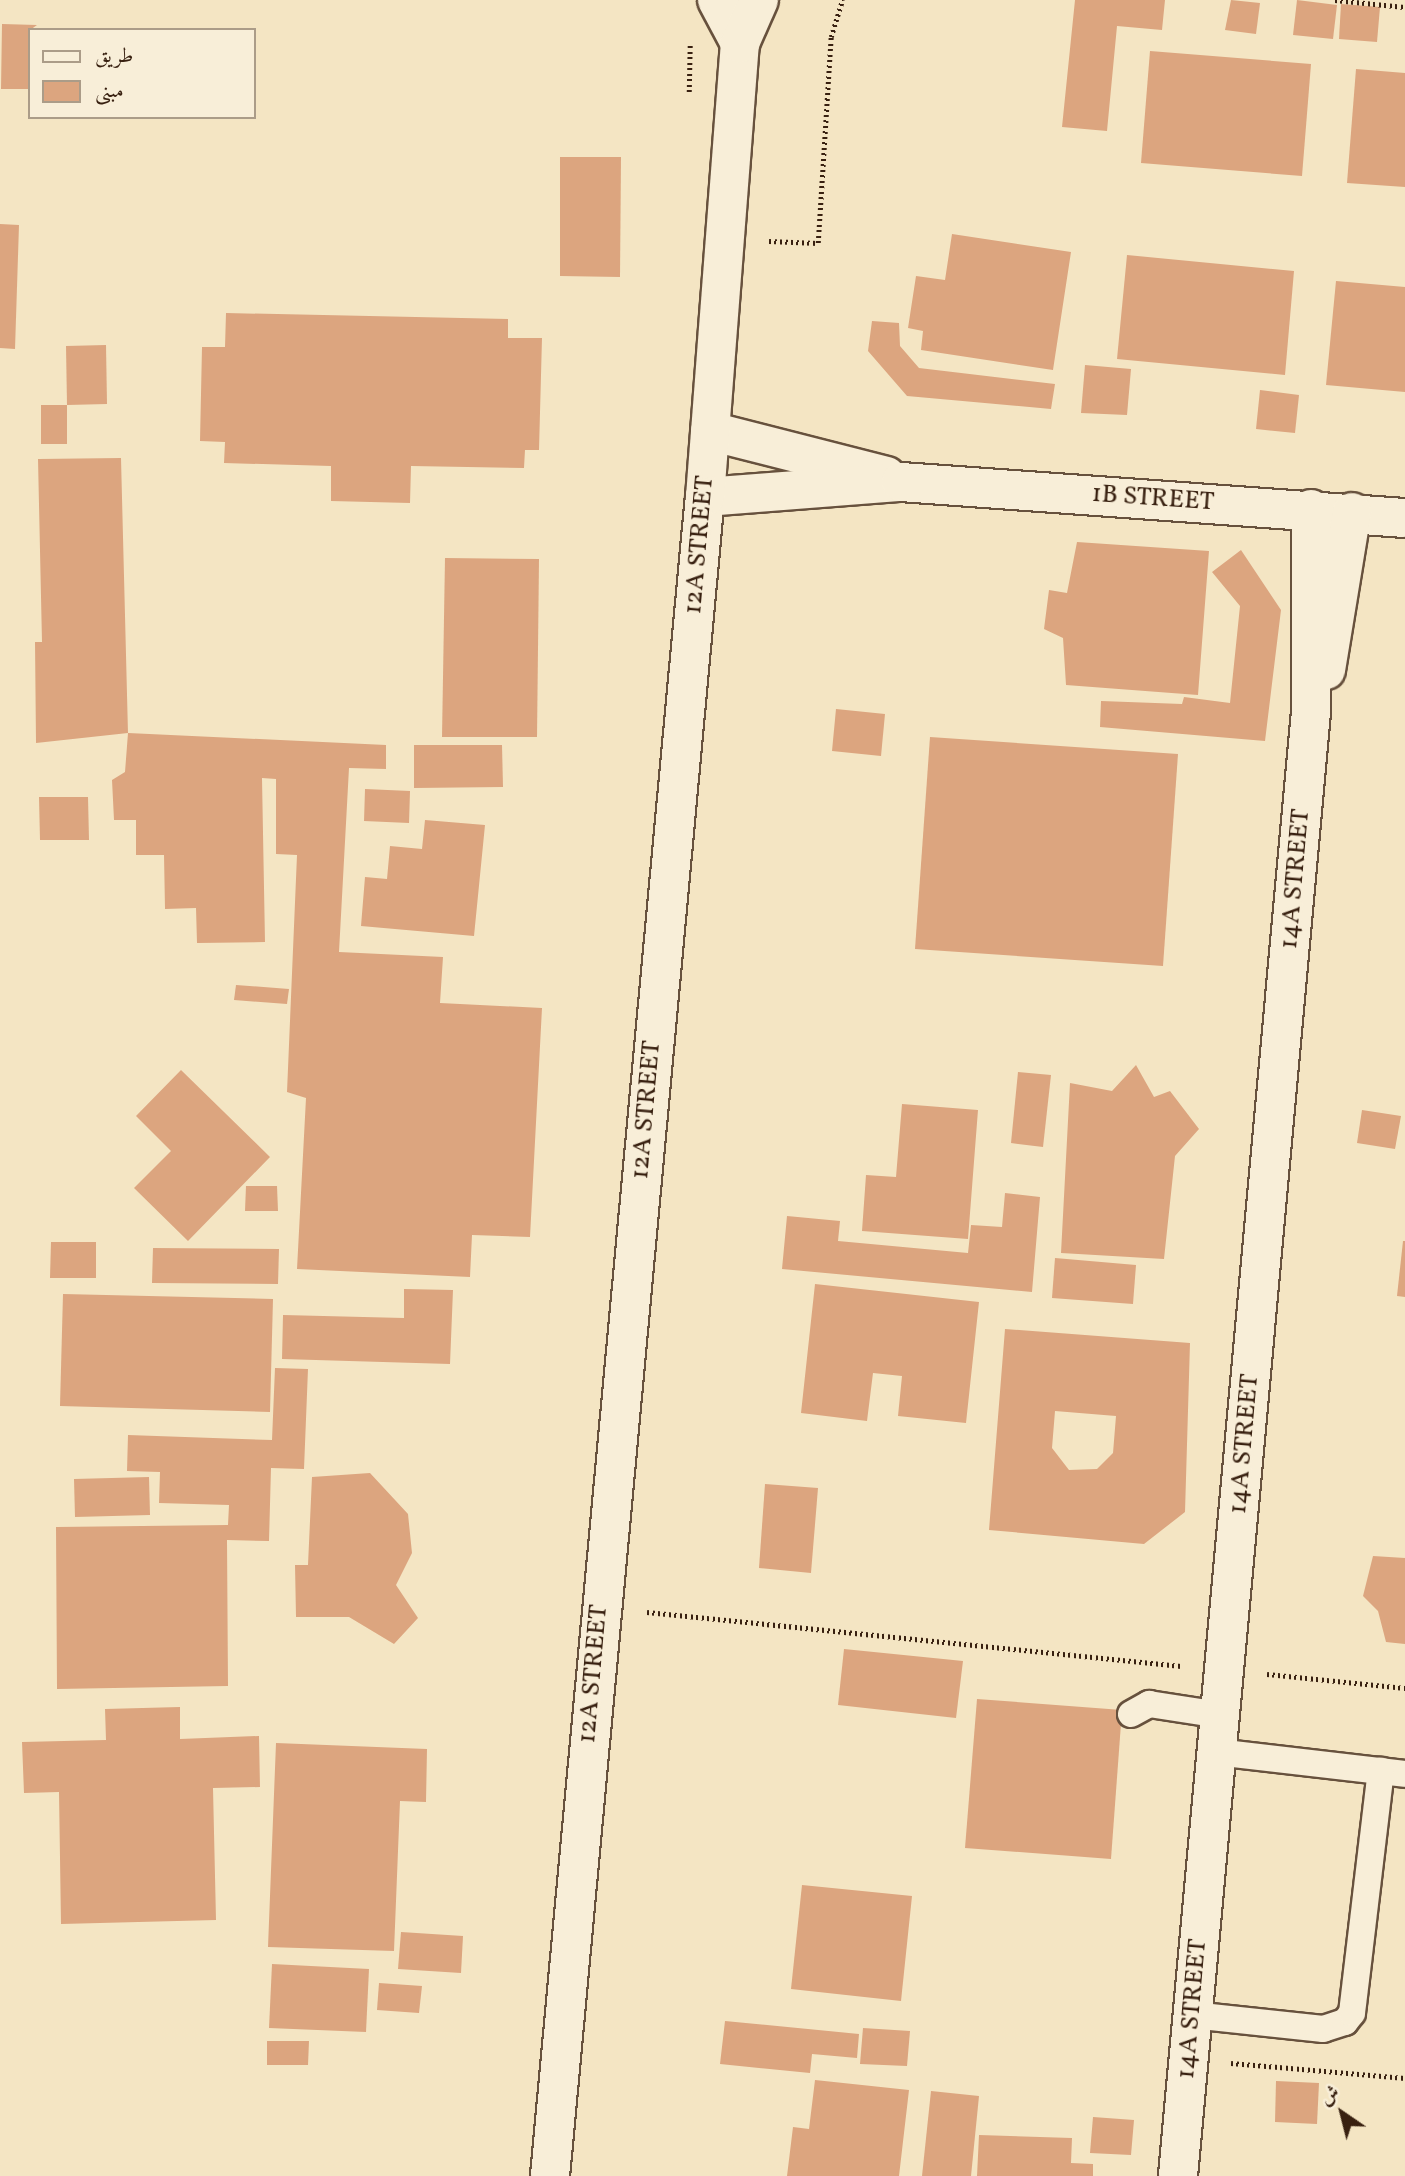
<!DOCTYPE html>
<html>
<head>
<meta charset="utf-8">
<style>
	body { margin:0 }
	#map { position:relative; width:1405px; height:2176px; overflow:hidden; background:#f4e5c3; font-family:Vollkorn,Amiri,serif }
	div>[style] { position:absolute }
	.building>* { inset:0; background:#dca57f }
	.path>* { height:4.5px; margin-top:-2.25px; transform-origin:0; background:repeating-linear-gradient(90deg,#382010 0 2px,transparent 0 5.5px) }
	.roads { filter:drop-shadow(2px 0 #67513d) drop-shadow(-2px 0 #67513d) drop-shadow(0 2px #67513d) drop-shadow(0 -2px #67513d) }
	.service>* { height:26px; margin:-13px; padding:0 13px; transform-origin:13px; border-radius:13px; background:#f8eed8 }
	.minor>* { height:38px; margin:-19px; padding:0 19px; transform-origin:19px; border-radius:19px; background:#f8eed8 }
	span { translate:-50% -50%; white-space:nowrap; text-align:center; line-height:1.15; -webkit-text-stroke:6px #f8eed8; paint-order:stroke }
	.street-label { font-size:26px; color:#382010 }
	.legend { position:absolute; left:28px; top:28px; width:228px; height:91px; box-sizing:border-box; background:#f8eed8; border:2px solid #ab9c88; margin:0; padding:9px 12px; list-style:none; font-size:21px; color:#382010 }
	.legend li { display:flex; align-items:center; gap:14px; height:35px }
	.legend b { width:35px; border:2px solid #ab9c88 }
	.north { position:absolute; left:1307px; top:2078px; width:70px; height:70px; -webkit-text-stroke:5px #f8eed8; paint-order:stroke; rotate:325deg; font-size:19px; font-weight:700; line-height:28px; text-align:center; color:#382010 }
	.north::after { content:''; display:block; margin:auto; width:24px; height:32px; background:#382010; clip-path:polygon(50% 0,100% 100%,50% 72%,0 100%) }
</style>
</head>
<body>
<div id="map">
	<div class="building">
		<div style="clip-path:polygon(1075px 0,1165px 0,1162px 30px,1117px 26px,1107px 131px,1062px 127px)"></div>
		<div style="clip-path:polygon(1231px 0,1260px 3px,1256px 34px,1225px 30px)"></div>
		<div style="clip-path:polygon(1297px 0,1337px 5px,1333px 39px,1293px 35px)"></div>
		<div style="clip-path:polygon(1341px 4px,1380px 7px,1377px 42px,1339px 39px)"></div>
		<div style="clip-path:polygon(2px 24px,37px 25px,30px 30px,30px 89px,1px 89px)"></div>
		<div style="clip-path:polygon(1150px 51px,1311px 64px,1302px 176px,1141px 163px)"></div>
		<div style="clip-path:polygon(1356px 69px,1405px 73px,1405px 187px,1347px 183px)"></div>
		<div style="clip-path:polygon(560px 157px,621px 157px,620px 277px,560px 276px)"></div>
		<div style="clip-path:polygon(0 224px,19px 225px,15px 349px,0 348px)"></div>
		<div style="clip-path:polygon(952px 234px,1071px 252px,1053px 370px,921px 350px,923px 331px,908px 328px,916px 276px,945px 280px)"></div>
		<div style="clip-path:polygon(1127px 255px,1294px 271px,1285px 375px,1117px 359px)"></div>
		<div style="clip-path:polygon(1336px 281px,1405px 287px,1405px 392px,1326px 385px)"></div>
		<div style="clip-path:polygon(226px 313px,508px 319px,508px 338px,542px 338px,539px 450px,525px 450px,524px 468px,411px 466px,410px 503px,331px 501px,331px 466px,224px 463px,225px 442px,200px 441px,202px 347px,225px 347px)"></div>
		<div style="clip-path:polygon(872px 321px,899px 323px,900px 346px,919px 368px,1055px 384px,1051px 409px,907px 396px,868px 351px)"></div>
		<div style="clip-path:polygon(106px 345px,107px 404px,67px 405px,66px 346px)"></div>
		<div style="clip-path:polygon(1085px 365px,1131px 369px,1127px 415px,1081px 413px)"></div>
		<div style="clip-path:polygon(1260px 390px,1299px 395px,1295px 433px,1256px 429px)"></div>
		<div style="clip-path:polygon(41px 405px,67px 405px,67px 444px,41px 444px)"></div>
		<div style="clip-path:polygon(121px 458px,128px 733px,36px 743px,35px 642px,42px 642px,38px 459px)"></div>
		<div style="clip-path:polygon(1077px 542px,1209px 551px,1198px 695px,1066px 685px,1063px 638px,1044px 629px,1049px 590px,1067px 593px)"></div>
		<div style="clip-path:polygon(1241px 550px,1281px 610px,1265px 741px,1100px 727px,1101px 701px,1182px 704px,1184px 697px,1230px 703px,1240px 606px,1212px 572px)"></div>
		<div style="clip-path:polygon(445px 558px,539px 559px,537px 737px,442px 737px)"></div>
		<div style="clip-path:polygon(836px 709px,885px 714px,881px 756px,832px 751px)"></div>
		<div style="clip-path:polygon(128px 733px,386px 745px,386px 769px,349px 768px,339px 952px,443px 957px,440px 1003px,542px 1008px,530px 1237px,472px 1235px,470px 1277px,297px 1269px,306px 1098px,287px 1092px,297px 855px,276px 854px,276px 779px,262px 778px,265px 942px,197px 943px,196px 908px,165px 909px,164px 855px,136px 855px,136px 820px,114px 820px,112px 780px,125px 772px)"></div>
		<div style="clip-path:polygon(930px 737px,1178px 754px,1163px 966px,915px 949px)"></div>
		<div style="clip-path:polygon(414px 745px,502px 745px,503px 787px,414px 788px)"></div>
		<div style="clip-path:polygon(365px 789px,410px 791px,409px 823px,364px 821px)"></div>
		<div style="clip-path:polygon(39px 797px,88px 797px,89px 840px,40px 840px)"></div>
		<div style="clip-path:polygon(425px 820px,485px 825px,474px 936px,361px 926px,365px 877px,387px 879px,390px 846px,422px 849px)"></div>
		<div style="clip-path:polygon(236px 985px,289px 989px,287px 1004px,234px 1000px)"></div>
		<div style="clip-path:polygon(1136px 1065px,1154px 1097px,1170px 1091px,1199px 1129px,1175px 1156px,1164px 1259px,1061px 1253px,1070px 1083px,1112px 1091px)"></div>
		<div style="clip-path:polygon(181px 1070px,270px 1157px,188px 1241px,134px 1188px,171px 1151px,136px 1116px)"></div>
		<div style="clip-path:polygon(1018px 1072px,1051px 1075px,1043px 1147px,1011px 1143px)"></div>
		<div style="clip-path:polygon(902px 1104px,978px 1110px,968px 1239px,862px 1231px,866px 1175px,896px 1177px)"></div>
		<div style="clip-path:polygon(1362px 1110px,1401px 1116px,1395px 1149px,1357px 1143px)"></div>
		<div style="clip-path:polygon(246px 1186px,277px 1186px,278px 1211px,245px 1211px)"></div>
		<div style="clip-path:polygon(1005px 1193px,1040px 1197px,1032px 1292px,782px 1269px,787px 1216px,840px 1221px,838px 1241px,968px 1253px,971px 1225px,1002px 1227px)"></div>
		<div style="clip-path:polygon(1403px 1241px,1405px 1241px,1405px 1297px,1397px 1296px)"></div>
		<div style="clip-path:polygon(51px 1242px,96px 1242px,96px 1278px,50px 1278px)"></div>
		<div style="clip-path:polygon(153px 1248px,279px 1249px,278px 1284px,152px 1283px)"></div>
		<div style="clip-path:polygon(1055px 1258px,1136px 1265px,1133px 1304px,1052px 1298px)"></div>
		<div style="clip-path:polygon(815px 1284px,979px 1302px,966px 1423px,898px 1416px,902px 1376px,873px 1373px,867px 1421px,801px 1413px)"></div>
		<div style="clip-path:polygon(404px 1289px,453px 1290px,450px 1364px,282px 1359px,283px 1315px,404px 1318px)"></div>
		<div style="clip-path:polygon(63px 1294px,273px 1299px,270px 1412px,60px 1406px)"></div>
		<div style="clip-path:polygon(evenodd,1005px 1329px,1190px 1343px,1185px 1512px,1144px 1544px,989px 1530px,1005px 1329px,1055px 1411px,1116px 1416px,1113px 1453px,1097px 1469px,1069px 1470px,1052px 1448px,1055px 1411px)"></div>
		<div style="clip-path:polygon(275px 1368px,308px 1369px,304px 1469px,271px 1468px,269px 1541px,227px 1540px,228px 1686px,57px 1689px,56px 1527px,228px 1525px,229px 1505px,159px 1503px,160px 1472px,127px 1471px,128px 1435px,272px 1440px)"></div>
		<div style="clip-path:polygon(370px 1473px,408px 1514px,412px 1553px,396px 1585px,418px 1618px,394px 1644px,349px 1617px,296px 1617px,295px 1565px,308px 1565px,312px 1477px)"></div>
		<div style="clip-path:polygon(149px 1477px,150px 1515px,75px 1517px,74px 1479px)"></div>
		<div style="clip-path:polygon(765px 1484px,818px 1488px,811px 1573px,759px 1568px)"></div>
		<div style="clip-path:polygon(1373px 1556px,1405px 1558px,1405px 1644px,1386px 1642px,1378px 1611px,1363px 1596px)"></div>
		<div style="clip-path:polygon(844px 1649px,963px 1661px,956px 1718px,838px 1705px)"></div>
		<div style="clip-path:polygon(977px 1699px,1122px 1710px,1111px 1859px,965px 1848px)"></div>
		<div style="clip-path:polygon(180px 1707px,180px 1739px,259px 1736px,260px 1787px,213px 1788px,216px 1920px,61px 1924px,59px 1792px,24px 1793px,22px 1742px,106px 1740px,105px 1709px)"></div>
		<div style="clip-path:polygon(276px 1743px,427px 1749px,426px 1802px,400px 1801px,394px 1951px,268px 1947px)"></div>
		<div style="clip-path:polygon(802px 1885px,912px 1896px,901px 2001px,791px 1989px)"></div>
		<div style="clip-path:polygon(401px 1932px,463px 1936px,461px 1973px,398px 1969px)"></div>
		<div style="clip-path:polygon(272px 1964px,369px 1969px,366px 2032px,269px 2028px)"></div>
		<div style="clip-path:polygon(379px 1983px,422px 1986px,419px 2013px,377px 2010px)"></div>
		<div style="clip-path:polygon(725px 2021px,859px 2034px,857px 2058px,812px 2054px,810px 2073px,720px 2064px)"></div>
		<div style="clip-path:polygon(863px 2028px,910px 2031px,907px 2066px,860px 2064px)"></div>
		<div style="clip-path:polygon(267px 2041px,309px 2041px,308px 2065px,267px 2065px)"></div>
		<div style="clip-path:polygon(815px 2080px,909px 2090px,899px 2176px,787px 2176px,793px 2127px,809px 2129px)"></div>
		<div style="clip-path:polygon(1276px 2081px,1319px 2083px,1317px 2124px,1275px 2122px)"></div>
		<div style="clip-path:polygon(931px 2091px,979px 2096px,971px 2176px,922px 2176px)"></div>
		<div style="clip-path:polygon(1093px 2117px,1134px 2120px,1131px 2155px,1090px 2153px)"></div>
		<div style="clip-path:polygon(979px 2135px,1072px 2138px,1071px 2163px,1093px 2164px,1093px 2176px,977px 2176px)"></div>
	</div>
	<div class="path">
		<div style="left:1335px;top:0;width:70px;rotate:5.7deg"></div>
		<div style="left:689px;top:92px;width:47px;rotate:-88.8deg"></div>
		<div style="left:769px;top:241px;width:49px;rotate:2.3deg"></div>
		<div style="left:818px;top:243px;width:206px;rotate:-86.4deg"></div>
		<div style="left:831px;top:37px;width:39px;rotate:-73deg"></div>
		<div style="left:647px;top:1612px;width:537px;rotate:5.77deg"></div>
		<div style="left:1267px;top:1674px;width:139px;rotate:5.8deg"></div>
		<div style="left:1231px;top:2063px;width:175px;rotate:4.9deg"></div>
	</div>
	<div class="roads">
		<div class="service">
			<div style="left:1131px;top:1714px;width:21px;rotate:-29deg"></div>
			<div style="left:1149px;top:1704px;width:72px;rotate:8.8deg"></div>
			<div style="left:1216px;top:1752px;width:190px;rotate:6.6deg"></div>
			<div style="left:1192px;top:2015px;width:132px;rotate:6.1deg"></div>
			<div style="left:1323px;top:2029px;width:23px;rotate:-18deg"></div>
			<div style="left:1345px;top:2022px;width:11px;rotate:-52deg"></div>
			<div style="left:1352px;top:2013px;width:244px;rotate:-83.2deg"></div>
		</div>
		<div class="minor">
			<div style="left:717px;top:0;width:49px;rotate:61.9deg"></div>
			<div style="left:710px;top:431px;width:182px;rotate:14.3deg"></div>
			<div style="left:705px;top:497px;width:197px;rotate:-4.4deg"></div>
			<div style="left:901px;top:482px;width:505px;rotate:4.09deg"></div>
			<div style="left:1326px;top:670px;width:160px;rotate:-80.7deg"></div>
			<div style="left:550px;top:2176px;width:1686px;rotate:-84.73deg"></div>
			<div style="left:705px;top:497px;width:455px;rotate:-85.6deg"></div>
			<div style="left:740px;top:43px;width:47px;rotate:-66.2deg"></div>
			<div style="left:1178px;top:2176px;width:1470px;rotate:-84.81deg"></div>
			<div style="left:1311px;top:712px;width:203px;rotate:-90deg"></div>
		</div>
	</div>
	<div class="street-label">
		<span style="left:1153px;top:499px;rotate:4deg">1B STREET</span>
		<span style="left:700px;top:545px;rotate:-85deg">12A STREET</span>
		<span style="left:1296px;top:879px;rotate:-85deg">14A STREET</span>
		<span style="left:647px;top:1110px;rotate:-85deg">12A STREET</span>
		<span style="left:1245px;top:1444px;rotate:-85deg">14A STREET</span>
		<span style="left:594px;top:1674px;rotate:-85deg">12A STREET</span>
		<span style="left:1193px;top:2009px;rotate:-85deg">14A STREET</span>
	</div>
	<ul class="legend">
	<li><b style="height:9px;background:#f8eed8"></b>طريق</li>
	<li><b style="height:19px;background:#dca57f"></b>مبنى</li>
	</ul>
	<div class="north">ش</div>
</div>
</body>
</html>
